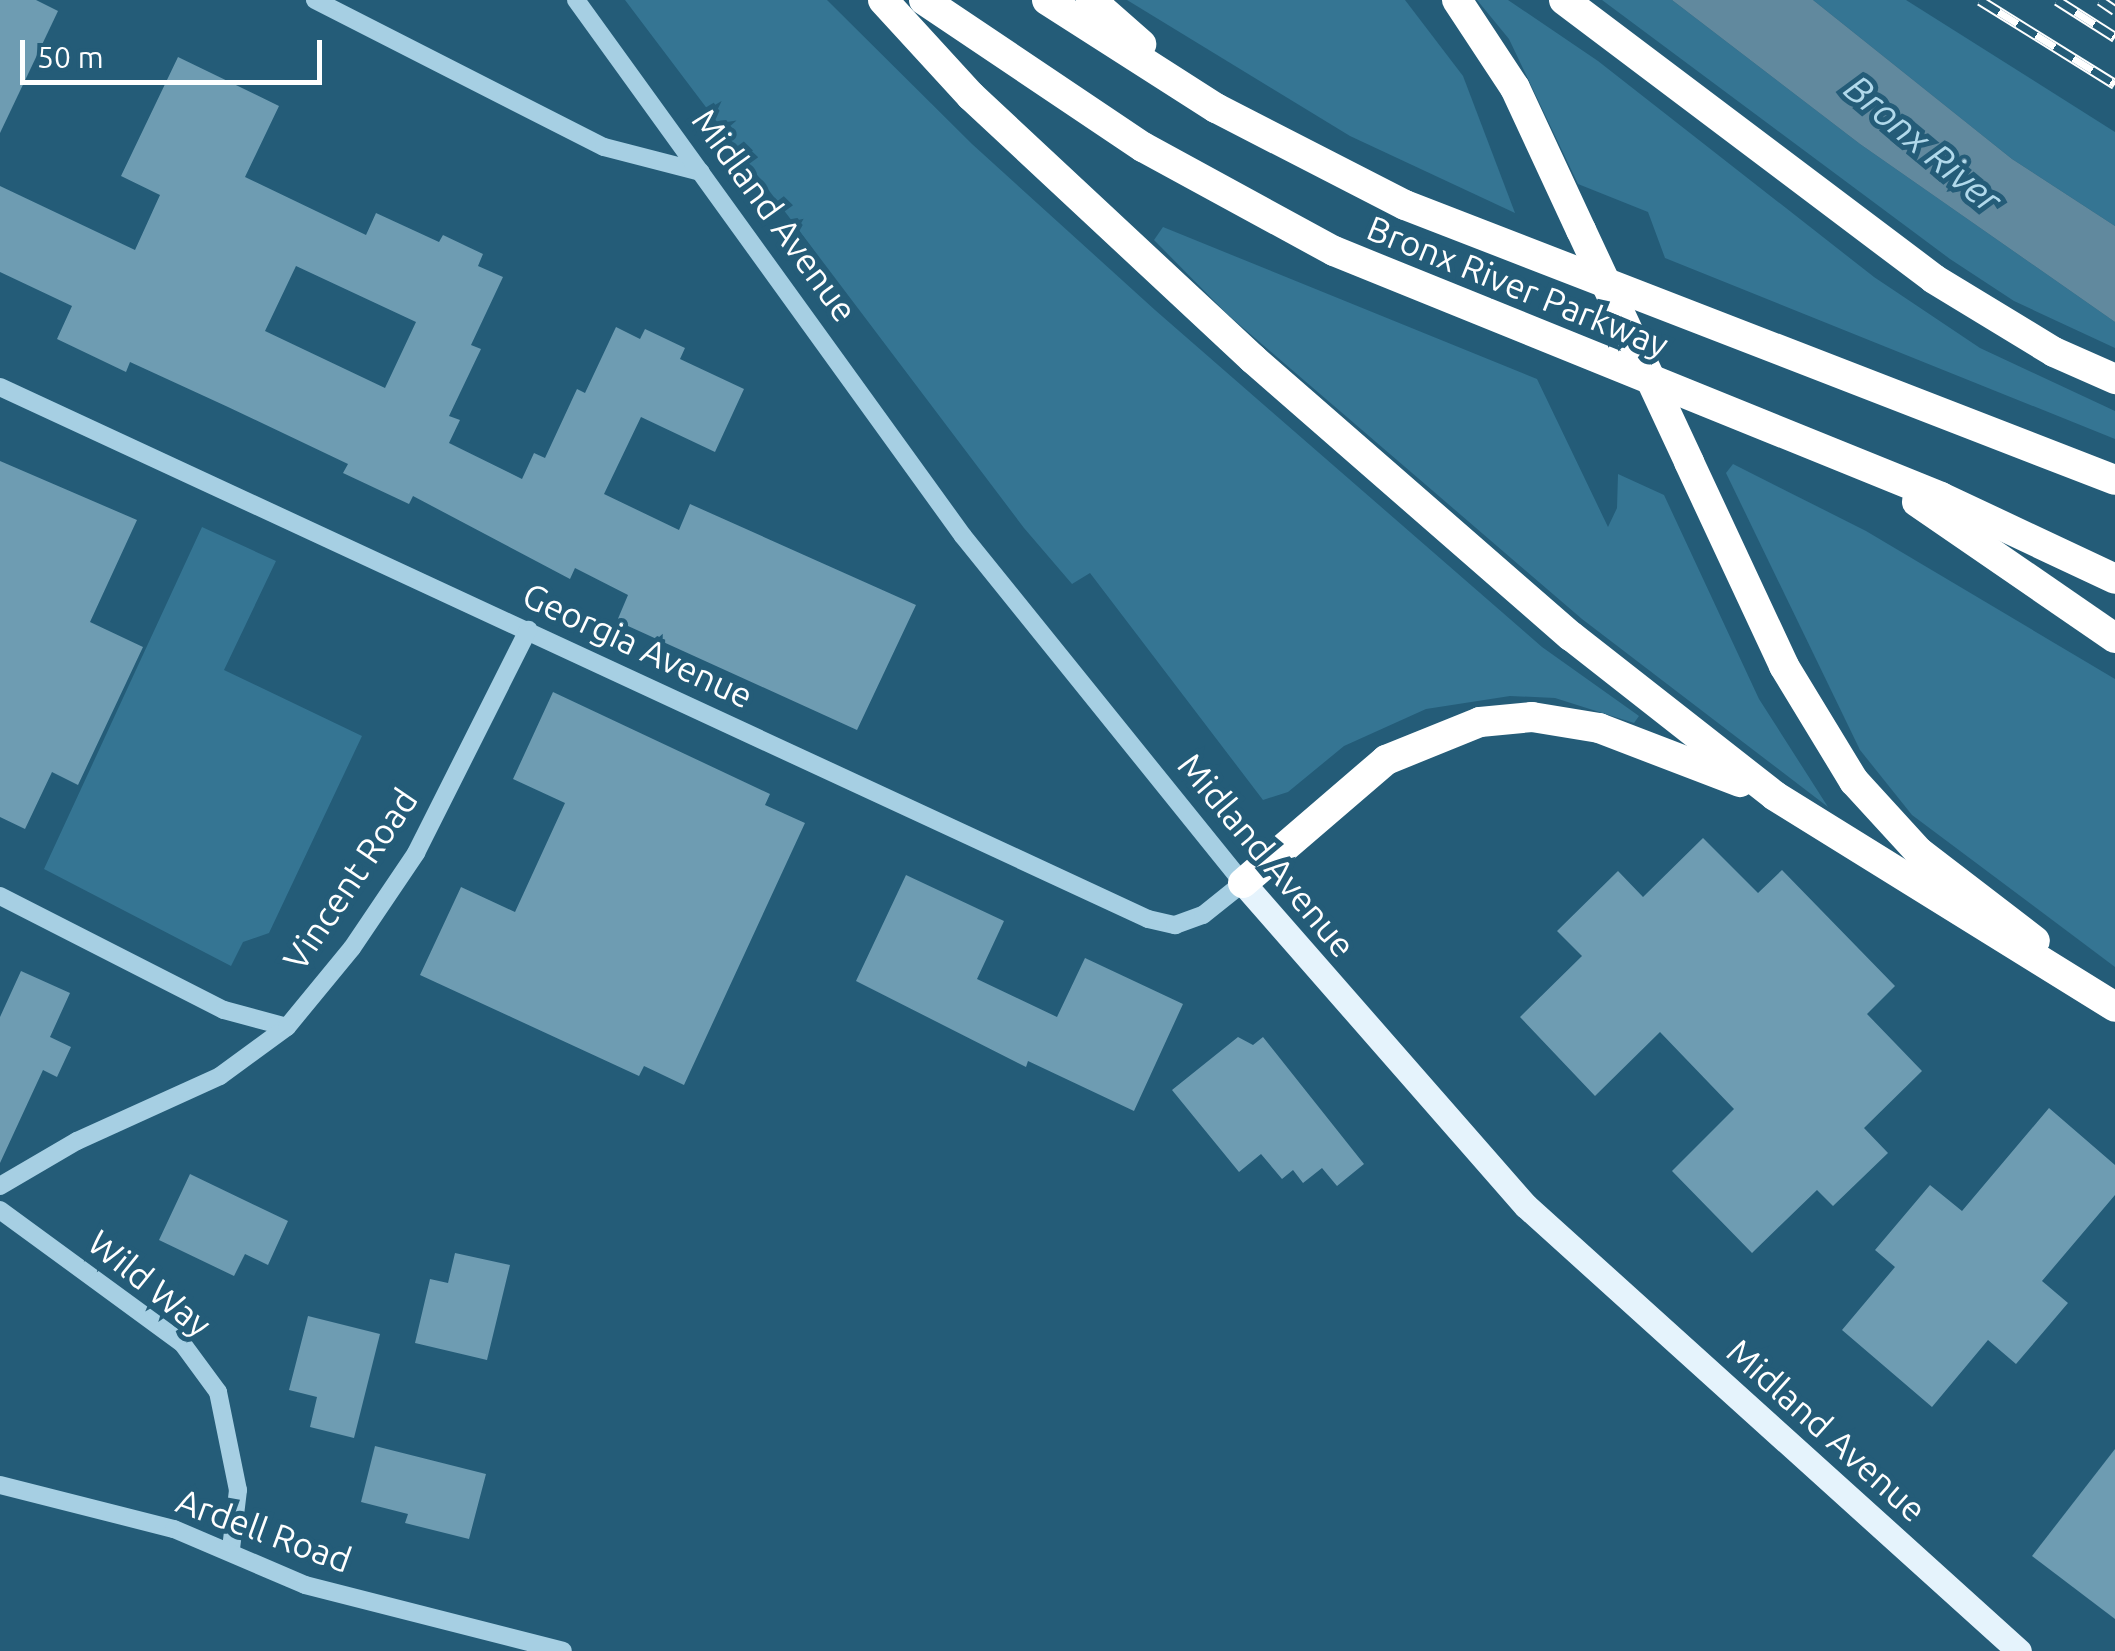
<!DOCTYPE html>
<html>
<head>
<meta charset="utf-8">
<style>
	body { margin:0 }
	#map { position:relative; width:2115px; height:1651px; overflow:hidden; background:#245c78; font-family:Ubuntu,sans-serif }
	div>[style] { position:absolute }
	.green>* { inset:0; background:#357593 }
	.water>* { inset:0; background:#61899e }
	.building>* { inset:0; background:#6e9cb2 }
	.minor>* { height:18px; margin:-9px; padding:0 9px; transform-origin:9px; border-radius:9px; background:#a6cfe3 }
	.major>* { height:25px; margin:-12.5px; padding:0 12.5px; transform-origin:12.5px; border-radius:12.5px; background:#e5f3fc }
	.highway>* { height:30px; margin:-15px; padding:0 15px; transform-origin:15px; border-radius:15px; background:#fff }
	.rail>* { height:11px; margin-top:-5.5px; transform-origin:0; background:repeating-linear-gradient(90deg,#245c78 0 22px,#fff 0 44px); box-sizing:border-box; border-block:2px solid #fff }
	.highway-bridge>* { height:30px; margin:-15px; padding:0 15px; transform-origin:15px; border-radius:15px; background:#fff }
	span { translate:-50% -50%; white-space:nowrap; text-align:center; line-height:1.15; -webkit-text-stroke:10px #245c78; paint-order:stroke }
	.street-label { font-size:35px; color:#fff }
	.water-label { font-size:38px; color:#b1d9eb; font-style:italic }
	.scale { position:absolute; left:20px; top:40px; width:302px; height:45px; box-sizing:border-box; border:5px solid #fff; border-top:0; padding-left:12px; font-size:30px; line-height:35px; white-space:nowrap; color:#fff; -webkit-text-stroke:8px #245c78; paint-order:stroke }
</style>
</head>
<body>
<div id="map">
	<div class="green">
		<div style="clip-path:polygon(625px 0,827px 0,972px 144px,1155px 310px,1542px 647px,1639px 716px,1634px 723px,1555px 698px,1510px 696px,1426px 709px,1344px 746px,1288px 792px,1263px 800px,1090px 573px,1072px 584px,1024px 528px)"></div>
		<div style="clip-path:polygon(1127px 0,1405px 0,1463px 76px,1515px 213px,1350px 136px)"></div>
		<div style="clip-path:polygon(1477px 0,1508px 0,1598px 61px,1874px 277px,1980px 348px,2115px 411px,2115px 439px,1665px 258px,1648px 212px,1578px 184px,1509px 39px)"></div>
		<div style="clip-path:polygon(1602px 0,1672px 0,1860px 144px,2115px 322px,2115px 348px,2014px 301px,1950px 259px)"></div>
		<div style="clip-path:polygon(1813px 0,1906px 0,2115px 132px,2115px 226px,2012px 159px)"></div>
		<div style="clip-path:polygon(1163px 227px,1537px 379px,1608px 527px,1617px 508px,1618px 474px,1664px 495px,1759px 699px,1828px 807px,1582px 619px,1227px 314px,1154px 240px)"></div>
		<div style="clip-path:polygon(1733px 464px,1866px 531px,2115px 679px,2115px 967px,1912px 815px,1860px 750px,1726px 473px)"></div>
		<div style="clip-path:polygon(202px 527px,276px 561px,224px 670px,362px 736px,269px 933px,243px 942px,231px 966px,44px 869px)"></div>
	</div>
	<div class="water">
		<div style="clip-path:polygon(1672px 0,1813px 0,2012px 159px,2115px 226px,2115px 322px,1860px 144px)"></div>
	</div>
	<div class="building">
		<div style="clip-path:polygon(0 0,36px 0,58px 11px,0 133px)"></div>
		<div style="clip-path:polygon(evenodd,178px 57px,279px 106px,245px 177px,366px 235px,376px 213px,439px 242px,443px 235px,483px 254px,478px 266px,503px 277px,471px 345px,481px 349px,449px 416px,460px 420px,449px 443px,522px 479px,534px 453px,545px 458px,577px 389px,585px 393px,616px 327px,640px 339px,645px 329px,685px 348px,680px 359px,744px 389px,715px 452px,641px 417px,604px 494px,679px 530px,690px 504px,916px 605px,857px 730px,617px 621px,628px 595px,575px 568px,570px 579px,413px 496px,409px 504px,343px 473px,348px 464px,228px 407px,130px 362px,126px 372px,57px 339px,72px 306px,0 272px,0 186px,135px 250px,160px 195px,121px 176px,178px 57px,296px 266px,416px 322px,385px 388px,265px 331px,296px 266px)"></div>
		<div style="clip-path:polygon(0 461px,137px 520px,90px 622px,143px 647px,78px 785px,52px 772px,25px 829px,0 817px)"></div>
		<div style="clip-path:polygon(553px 692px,770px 794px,765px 805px,805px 823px,684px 1085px,644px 1066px,639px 1076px,420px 975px,461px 887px,515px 912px,565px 803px,513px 779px)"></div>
		<div style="clip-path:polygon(1703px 838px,1758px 893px,1782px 870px,1895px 986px,1867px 1014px,1922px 1071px,1864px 1128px,1888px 1153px,1833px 1206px,1817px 1190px,1752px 1253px,1672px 1171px,1734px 1109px,1660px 1032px,1595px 1096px,1520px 1017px,1582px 956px,1557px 931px,1618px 871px,1643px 897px)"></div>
		<div style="clip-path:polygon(906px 875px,1004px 921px,977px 979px,1057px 1017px,1085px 958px,1183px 1004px,1134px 1111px,1028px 1061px,1026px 1067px,856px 981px)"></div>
		<div style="clip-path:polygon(21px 971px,70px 993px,50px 1037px,71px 1047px,57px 1077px,43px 1070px,0 1163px,0 1017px)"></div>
		<div style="clip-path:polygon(1238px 1037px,1253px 1045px,1263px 1037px,1364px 1164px,1337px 1186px,1322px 1168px,1303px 1183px,1293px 1170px,1282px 1179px,1261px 1154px,1239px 1172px,1172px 1090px)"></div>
		<div style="clip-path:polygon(2049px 1108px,2115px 1165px,2115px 1195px,2042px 1281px,2068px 1303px,2016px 1364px,1988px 1340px,1932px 1407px,1842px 1330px,1895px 1267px,1875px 1250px,1930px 1185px,1962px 1211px)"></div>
		<div style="clip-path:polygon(190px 1174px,288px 1221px,268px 1265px,245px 1254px,234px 1276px,159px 1240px)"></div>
		<div style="clip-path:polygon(455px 1253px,510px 1265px,487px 1360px,415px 1343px,430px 1279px,448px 1283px)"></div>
		<div style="clip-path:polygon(308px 1316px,380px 1334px,354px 1438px,310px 1427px,317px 1397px,289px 1390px)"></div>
		<div style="clip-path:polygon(375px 1446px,486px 1474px,469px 1539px,405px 1523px,408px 1514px,361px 1502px)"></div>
		<div style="clip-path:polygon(2115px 1449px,2115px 1619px,2032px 1556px)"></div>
	</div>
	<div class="minor">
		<div style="left:315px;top:0;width:324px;rotate:27deg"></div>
		<div style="left:604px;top:147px;width:100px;rotate:14.5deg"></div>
		<div style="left:0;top:387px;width:1265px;rotate:24.86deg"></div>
		<div style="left:1148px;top:919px;width:28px;rotate:13deg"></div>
		<div style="left:1175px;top:925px;width:30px;rotate:-20deg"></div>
		<div style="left:1203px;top:915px;width:51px;rotate:-38.7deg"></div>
		<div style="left:1243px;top:883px;width:446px;rotate:-128.9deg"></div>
		<div style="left:963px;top:536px;width:661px;rotate:-125.83deg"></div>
		<div style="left:0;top:896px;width:251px;rotate:27deg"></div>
		<div style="left:224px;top:1010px;width:65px;rotate:15.1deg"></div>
		<div style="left:0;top:1186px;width:89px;rotate:-30.3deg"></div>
		<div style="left:77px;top:1141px;width:157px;rotate:-24.4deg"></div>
		<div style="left:220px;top:1076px;width:83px;rotate:-36.2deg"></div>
		<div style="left:287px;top:1027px;width:102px;rotate:-50.6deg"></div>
		<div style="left:352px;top:948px;width:115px;rotate:-56deg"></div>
		<div style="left:416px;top:853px;width:250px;rotate:-63.3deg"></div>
		<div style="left:0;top:1210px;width:225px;rotate:36.2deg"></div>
		<div style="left:182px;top:1343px;width:61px;rotate:53.7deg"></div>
		<div style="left:218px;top:1392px;width:100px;rotate:78.5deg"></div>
		<div style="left:238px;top:1490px;width:59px;rotate:96.8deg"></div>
		<div style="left:0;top:1485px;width:179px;rotate:14.2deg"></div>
		<div style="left:174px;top:1529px;width:142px;rotate:23.1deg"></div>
		<div style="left:305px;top:1585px;width:266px;rotate:14.3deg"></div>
	</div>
	<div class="major">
		<div style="left:1243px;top:883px;width:429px;rotate:48.8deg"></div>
		<div style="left:1526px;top:1206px;width:664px;rotate:42.07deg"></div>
	</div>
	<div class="highway">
		<div style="left:883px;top:0;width:130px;rotate:47.5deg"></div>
		<div style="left:971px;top:96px;width:386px;rotate:43deg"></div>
		<div style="left:1253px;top:359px;width:422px;rotate:41.1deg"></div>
		<div style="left:1571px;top:636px;width:259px;rotate:38.1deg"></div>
		<div style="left:1775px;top:796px;width:400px;rotate:31.8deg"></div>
		<div style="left:924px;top:0;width:264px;rotate:33.9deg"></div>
		<div style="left:1143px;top:147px;width:217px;rotate:28.6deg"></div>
		<div style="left:1334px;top:251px;width:655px;rotate:22.06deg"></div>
		<div style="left:1941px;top:497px;width:192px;rotate:25.2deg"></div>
		<div style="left:1047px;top:0;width:201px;rotate:32.6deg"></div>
		<div style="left:1216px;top:108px;width:212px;rotate:27.2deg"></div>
		<div style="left:1405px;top:205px;width:761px;rotate:21.17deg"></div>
		<div style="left:1091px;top:0;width:67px;rotate:41.3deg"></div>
		<div style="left:1457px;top:0;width:105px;rotate:56.6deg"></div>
		<div style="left:1515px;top:88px;width:157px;rotate:65.1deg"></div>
		<div style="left:1564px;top:0;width:463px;rotate:37deg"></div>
		<div style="left:1934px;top:279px;width:140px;rotate:31.3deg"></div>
		<div style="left:2054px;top:352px;width:67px;rotate:23.9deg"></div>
		<div style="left:1689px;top:462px;width:225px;rotate:65deg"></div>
		<div style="left:1784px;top:666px;width:135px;rotate:58.7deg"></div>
		<div style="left:1854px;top:781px;width:96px;rotate:47.5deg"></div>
		<div style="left:1919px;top:852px;width:146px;rotate:37.5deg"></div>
		<div style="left:1917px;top:502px;width:240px;rotate:34.5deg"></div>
		<div style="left:1243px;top:883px;width:189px;rotate:-40.7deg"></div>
		<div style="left:1386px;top:760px;width:101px;rotate:-22deg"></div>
		<div style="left:1480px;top:722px;width:52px;rotate:-5.5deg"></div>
		<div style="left:1532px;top:717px;width:68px;rotate:9.3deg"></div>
		<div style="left:1599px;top:728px;width:151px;rotate:21deg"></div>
	</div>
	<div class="rail">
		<div style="left:1980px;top:0;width:159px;rotate:31.9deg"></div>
		<div style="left:2057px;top:0;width:69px;rotate:32.5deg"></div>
		<div style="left:2100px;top:0;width:18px;rotate:34deg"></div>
	</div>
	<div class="highway-bridge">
		<div style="left:1581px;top:230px;width:256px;rotate:65deg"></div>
	</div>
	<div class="street-label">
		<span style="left:775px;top:215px;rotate:54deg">Midland Avenue</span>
		<span style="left:1518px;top:286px;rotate:22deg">Bronx River Parkway</span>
		<span style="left:638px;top:645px;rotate:25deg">Georgia Avenue</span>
		<span style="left:1267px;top:855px;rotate:50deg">Midland Avenue</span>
		<span style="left:350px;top:879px;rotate:-56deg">Vincent Road</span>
		<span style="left:150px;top:1283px;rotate:39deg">Wild Way</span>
		<span style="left:1827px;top:1430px;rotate:42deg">Midland Avenue</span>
		<span style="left:264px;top:1530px;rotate:20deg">Ardell Road</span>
	</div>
	<div class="water-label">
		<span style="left:1923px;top:144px;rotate:40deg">Bronx River</span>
	</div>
	<div class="scale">50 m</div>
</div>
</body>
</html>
